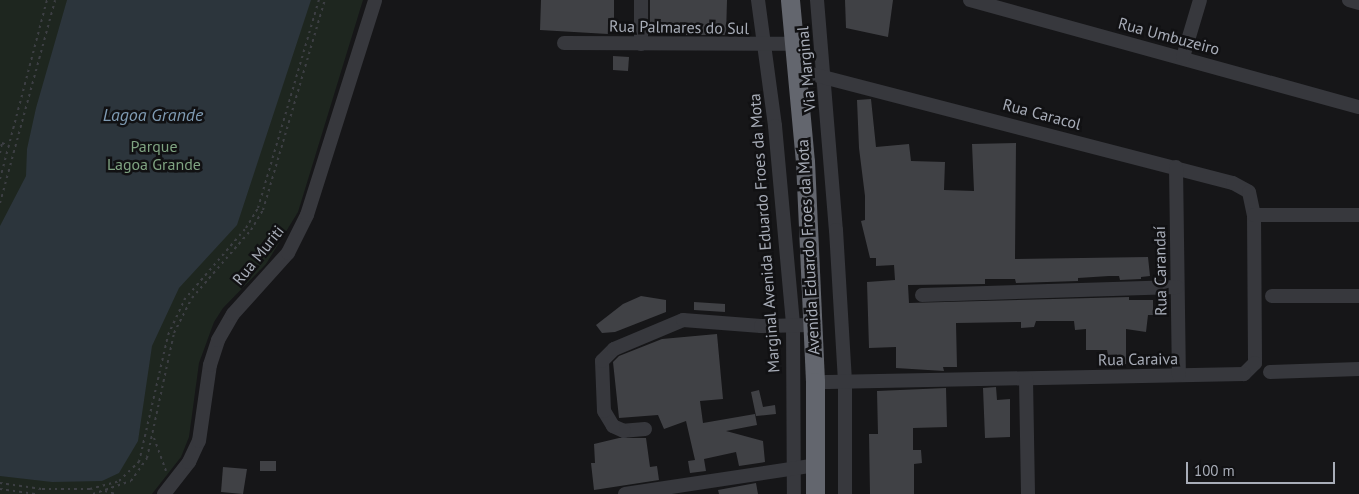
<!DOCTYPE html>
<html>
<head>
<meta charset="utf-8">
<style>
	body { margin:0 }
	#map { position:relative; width:1359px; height:494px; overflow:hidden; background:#161618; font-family:"PT Sans",sans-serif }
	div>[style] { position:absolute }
	.green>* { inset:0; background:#1e261f }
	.water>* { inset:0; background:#2c353c }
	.building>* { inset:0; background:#404145 }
	.path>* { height:2px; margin-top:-1px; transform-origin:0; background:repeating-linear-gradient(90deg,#3d3f44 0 2.5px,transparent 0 6.5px) }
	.minor>* { height:14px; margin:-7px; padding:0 7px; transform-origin:7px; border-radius:7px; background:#37383d }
	.highway>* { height:19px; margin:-9.5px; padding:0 9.5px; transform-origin:9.5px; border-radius:9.5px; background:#63666e }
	span { translate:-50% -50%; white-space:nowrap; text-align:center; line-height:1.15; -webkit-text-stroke:5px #111113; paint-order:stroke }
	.street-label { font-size:16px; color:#a8adb8 }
	.park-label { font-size:16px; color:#7fa381 }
	.water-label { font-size:18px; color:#7f9bb3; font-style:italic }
	.scale { position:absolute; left:1186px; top:462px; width:149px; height:22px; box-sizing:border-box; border:2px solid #a8adb8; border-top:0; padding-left:6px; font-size:15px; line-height:18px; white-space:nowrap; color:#a8adb8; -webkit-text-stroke:4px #111113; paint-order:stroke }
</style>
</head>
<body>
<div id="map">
	<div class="green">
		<div style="clip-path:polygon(0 0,363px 0,298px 212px,266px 264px,223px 308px,214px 322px,199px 363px,189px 437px,181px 457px,152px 494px,0 494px)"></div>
	</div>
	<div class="water">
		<div style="clip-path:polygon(67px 0,311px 0,237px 225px,179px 288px,152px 346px,138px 441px,119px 473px,102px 481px,52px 482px,0 476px,0 226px,26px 176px,27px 149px,36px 108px)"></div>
	</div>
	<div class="building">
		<div style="clip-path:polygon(541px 0,614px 0,614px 20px,608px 20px,608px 34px,540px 30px)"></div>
		<div style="clip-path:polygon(650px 0,727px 0,726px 35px,650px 35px)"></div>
		<div style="clip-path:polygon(845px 0,893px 0,888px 37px,846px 28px)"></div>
		<div style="clip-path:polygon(613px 56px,629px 57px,628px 71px,613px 70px)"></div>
		<div style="clip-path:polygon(871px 99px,876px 147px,909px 144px,911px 161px,945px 162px,944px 190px,974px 191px,972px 144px,1016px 143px,1015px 259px,1148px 257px,1150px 276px,1141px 277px,1141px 279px,1120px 280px,1119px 276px,1109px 276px,1078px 278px,1078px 281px,1016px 283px,1015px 279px,985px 279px,985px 284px,908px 285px,909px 303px,1129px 297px,1129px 300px,1153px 300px,1153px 315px,1148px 315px,1146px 332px,1126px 329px,1126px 364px,1110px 364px,1107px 350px,1086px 350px,1086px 329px,1075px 330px,1074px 321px,1036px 321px,1034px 327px,1021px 328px,1021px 322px,956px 323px,957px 367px,943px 367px,944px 371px,896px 368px,896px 347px,869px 348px,867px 282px,895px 280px,894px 265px,876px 266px,876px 258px,870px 258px,861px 221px,865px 220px,865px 196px,859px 148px,857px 100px)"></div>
		<div style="clip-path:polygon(641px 296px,666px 300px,666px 312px,615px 332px,602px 333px,596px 325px,623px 304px)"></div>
		<div style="clip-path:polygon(694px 302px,725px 304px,725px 312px,694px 310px)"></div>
		<div style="clip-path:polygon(717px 334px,723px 399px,700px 401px,703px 423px,755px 414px,757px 425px,726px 431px,763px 441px,765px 462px,739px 466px,736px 452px,704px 459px,706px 471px,690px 473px,688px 461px,695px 460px,686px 421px,664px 429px,658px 415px,619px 418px,613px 362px,619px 356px,662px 339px)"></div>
		<div style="clip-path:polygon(996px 387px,997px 400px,1010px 399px,1010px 437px,985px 438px,983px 388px)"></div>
		<div style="clip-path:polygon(946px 388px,947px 427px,913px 428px,913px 450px,921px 450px,922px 463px,914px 464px,914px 494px,870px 494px,869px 434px,878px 434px,877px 391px)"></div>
		<div style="clip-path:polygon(759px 390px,763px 407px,775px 405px,776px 414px,756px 416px,751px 392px)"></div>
		<div style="clip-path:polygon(619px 438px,646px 438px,650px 467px,657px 466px,659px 480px,594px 490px,591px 463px,595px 463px,594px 444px)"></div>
		<div style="clip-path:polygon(260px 461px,276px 461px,276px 471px,260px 471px)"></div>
		<div style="clip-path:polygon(223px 467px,247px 469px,243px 494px,221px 492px)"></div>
		<div style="clip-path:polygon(756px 483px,758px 494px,719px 494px,718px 490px)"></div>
	</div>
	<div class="path">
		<div style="left:0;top:153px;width:10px;rotate:-79deg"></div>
		<div style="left:2px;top:143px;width:8px;rotate:23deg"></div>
		<div style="left:0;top:179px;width:185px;rotate:-75.3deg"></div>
		<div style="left:0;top:203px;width:210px;rotate:-74.8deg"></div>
		<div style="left:154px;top:438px;width:35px;rotate:70deg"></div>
		<div style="left:0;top:483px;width:42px;rotate:8.1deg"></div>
		<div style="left:42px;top:489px;width:48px"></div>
		<div style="left:90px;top:489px;width:30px;rotate:-15deg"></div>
		<div style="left:119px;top:481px;width:28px;rotate:-44deg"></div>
		<div style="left:139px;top:462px;width:130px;rotate:-77.1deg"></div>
		<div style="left:168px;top:335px;width:38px;rotate:-65deg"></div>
		<div style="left:184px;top:300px;width:95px;rotate:-49.3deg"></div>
		<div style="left:246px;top:228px;width:23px;rotate:-59deg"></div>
		<div style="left:258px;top:208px;width:217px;rotate:-73.7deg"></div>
		<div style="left:0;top:489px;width:37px;rotate:8deg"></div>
		<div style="left:105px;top:491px;width:11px;rotate:15deg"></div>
		<div style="left:93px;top:494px;width:40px;rotate:-18.9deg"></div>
		<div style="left:131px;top:481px;width:28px;rotate:-55deg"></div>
		<div style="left:147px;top:458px;width:128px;rotate:-77.8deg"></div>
		<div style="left:174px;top:333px;width:39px;rotate:-63deg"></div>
		<div style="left:192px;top:298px;width:90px;rotate:-49.1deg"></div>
		<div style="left:251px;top:230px;width:23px;rotate:-59deg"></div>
		<div style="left:263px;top:210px;width:219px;rotate:-73.6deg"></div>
	</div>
	<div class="minor">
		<div style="left:641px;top:0;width:44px;rotate:90deg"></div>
		<div style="left:758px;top:0;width:127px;rotate:82.3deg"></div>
		<div style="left:775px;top:126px;width:200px;rotate:84.8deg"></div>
		<div style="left:793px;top:325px;width:169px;rotate:89.7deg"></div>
		<div style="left:817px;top:0;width:231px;rotate:85.3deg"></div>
		<div style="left:836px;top:230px;width:152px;rotate:86.6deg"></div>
		<div style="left:845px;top:382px;width:112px;rotate:90deg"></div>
		<div style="left:970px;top:0;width:403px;rotate:15.4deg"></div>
		<div style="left:1349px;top:0;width:10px;rotate:17deg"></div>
		<div style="left:564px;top:43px;width:230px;rotate:0.2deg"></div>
		<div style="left:1183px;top:57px;width:59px;rotate:-73.4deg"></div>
		<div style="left:796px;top:70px;width:451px;rotate:14.5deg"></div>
		<div style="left:1233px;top:183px;width:18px;rotate:29deg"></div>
		<div style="left:1249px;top:192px;width:24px;rotate:78deg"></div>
		<div style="left:1254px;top:215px;width:148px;rotate:89.6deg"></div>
		<div style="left:1255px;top:363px;width:16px;rotate:135deg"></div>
		<div style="left:1244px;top:374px;width:429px;rotate:178.9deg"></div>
		<div style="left:1176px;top:167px;width:208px;rotate:89.2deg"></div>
		<div style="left:1254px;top:215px;width:105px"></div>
		<div style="left:922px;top:295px;width:255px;rotate:-1.8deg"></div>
		<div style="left:1272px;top:296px;width:87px"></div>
		<div style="left:1270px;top:372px;width:89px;rotate:-1.9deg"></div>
		<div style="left:1026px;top:379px;width:115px;rotate:89deg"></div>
		<div style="left:645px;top:429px;width:21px;rotate:175deg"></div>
		<div style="left:624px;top:431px;width:12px;rotate:-156deg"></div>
		<div style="left:613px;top:426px;width:17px;rotate:-121deg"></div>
		<div style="left:604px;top:411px;width:50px;rotate:-92.3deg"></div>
		<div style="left:602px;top:361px;width:17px;rotate:-45deg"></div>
		<div style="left:614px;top:349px;width:75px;rotate:-22.8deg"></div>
		<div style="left:683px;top:320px;width:78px;rotate:4.4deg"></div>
		<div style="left:761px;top:326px;width:52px;rotate:-1.1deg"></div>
		<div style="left:164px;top:494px;width:41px;rotate:-52deg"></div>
		<div style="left:189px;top:462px;width:23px;rotate:-65deg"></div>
		<div style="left:199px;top:441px;width:77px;rotate:-81.8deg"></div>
		<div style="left:210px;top:365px;width:26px;rotate:-72deg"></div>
		<div style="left:218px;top:340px;width:30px;rotate:-60deg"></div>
		<div style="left:233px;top:314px;width:82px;rotate:-48deg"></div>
		<div style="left:288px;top:253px;width:42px;rotate:-63.4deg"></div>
		<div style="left:307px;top:215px;width:225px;rotate:-72.4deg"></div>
		<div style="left:625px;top:494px;width:193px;rotate:-8.6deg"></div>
	</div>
	<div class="highway">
		<div style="left:790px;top:0;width:162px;rotate:84.7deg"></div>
		<div style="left:805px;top:161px;width:221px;rotate:87.4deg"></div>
		<div style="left:815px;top:382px;width:112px;rotate:90deg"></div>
	</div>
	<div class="street-label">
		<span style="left:679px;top:27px;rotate:1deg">Rua Palmares do Sul</span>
		<span style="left:1169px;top:36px;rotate:15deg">Rua Umbuzeiro</span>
		<span style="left:806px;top:69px;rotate:-95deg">Via Marginal</span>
		<span style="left:1042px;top:114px;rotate:15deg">Rua Caracol</span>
		<span style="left:764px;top:233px;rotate:-94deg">Marginal Avenida Eduardo Froes da Mota</span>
		<span style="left:808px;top:247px;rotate:-93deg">Avenida Eduardo Froes da Mota</span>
		<span style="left:258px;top:255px;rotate:-51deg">Rua Muriti</span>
		<span style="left:1160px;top:271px;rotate:-91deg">Rua Carandaí</span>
		<span style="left:1138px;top:359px;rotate:-1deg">Rua Caraiva</span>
	</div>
	<div class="park-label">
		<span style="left:154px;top:155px">Parque<br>Lagoa Grande</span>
	</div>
	<div class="water-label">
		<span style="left:153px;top:115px">Lagoa Grande</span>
	</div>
	<div class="scale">100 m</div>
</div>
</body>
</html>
